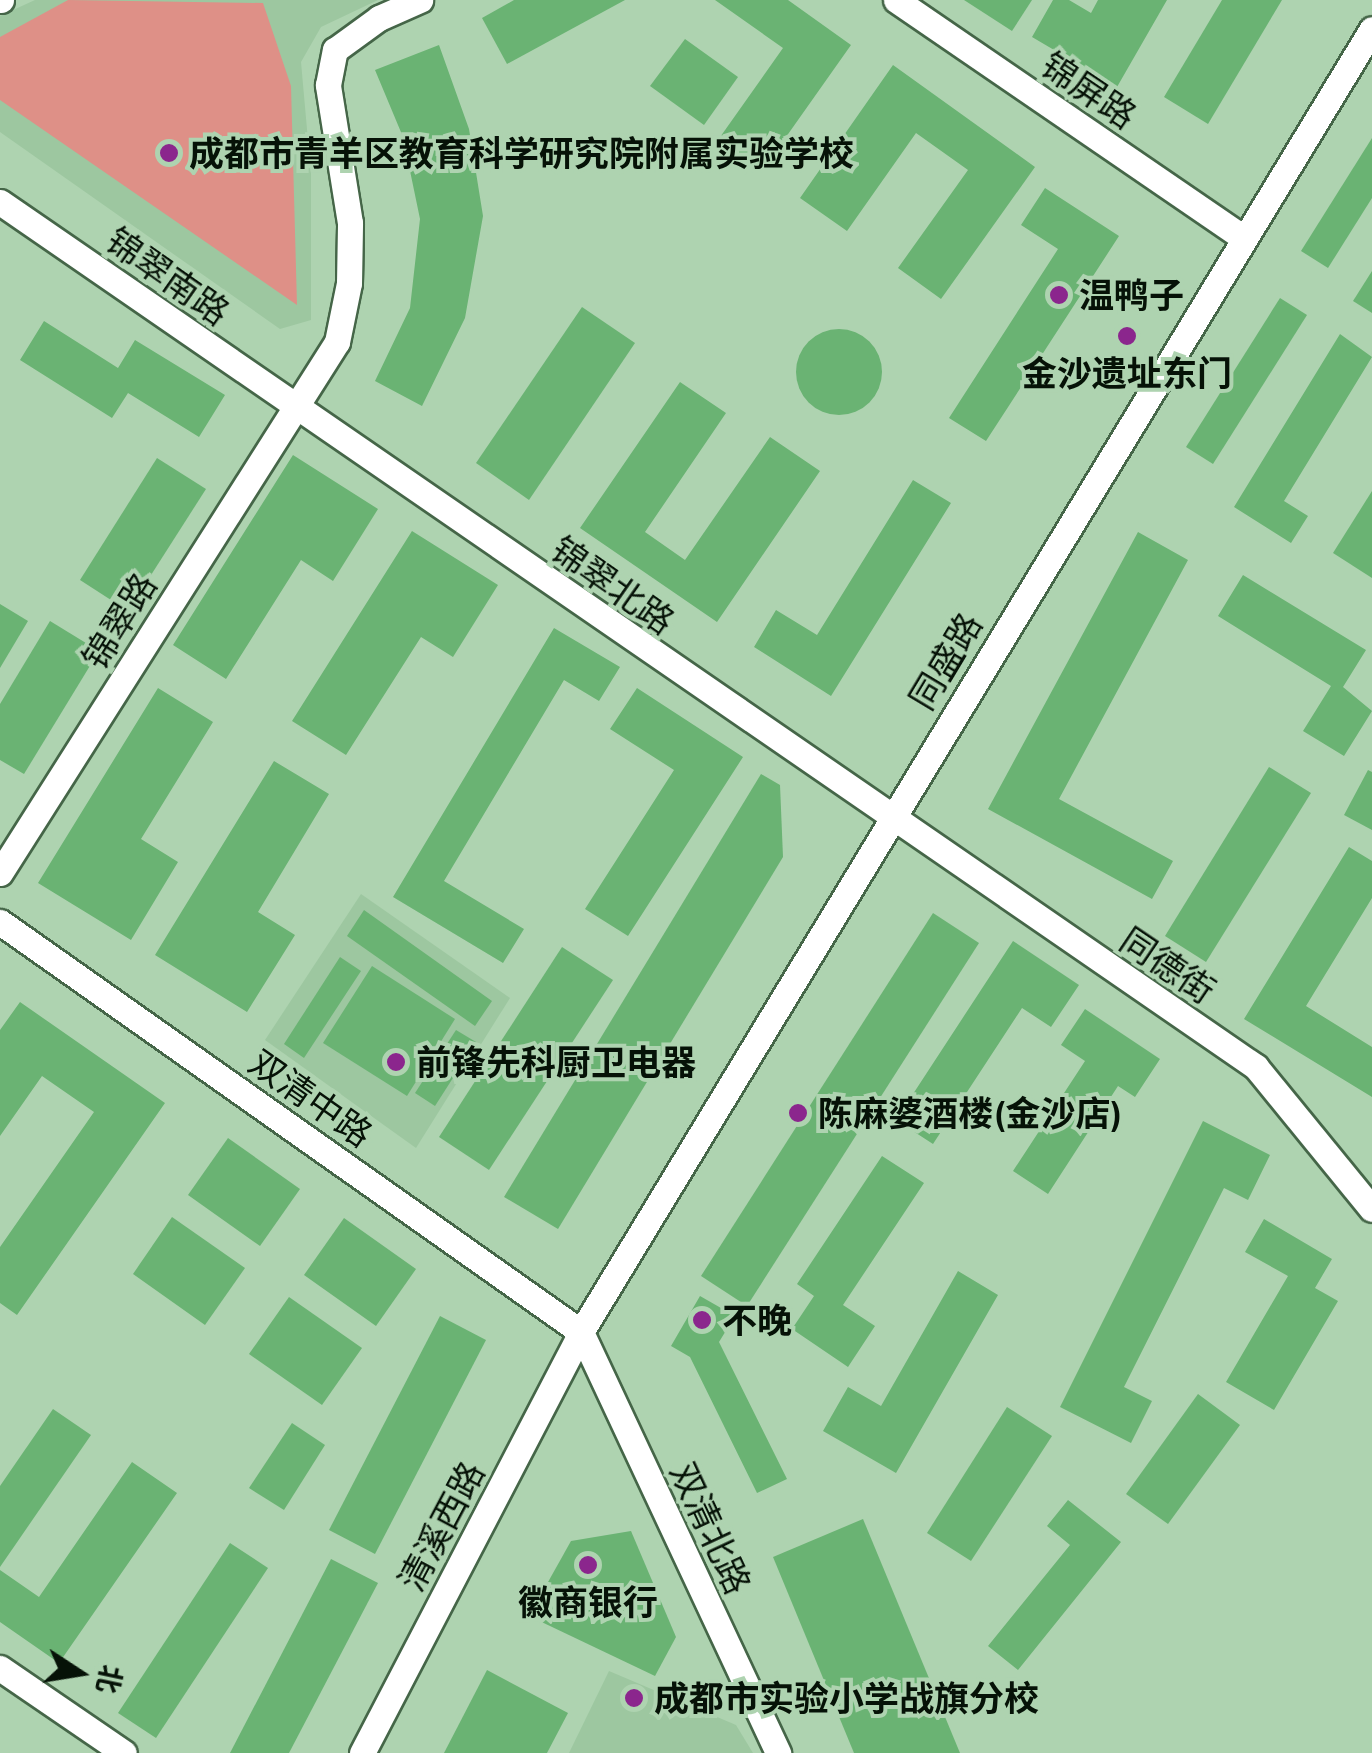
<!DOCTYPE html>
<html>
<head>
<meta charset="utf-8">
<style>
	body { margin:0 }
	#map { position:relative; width:1372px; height:1753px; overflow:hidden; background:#aed3b0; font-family:Mulish,"Noto Sans SC",sans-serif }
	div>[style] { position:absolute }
	.built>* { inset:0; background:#9dc7a0 }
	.green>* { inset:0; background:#de9087 }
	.building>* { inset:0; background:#6ab373 }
	.round { border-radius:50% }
	.roads { filter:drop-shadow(2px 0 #456648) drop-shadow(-2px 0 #456648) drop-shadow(0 2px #456648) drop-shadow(0 -2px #456648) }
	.minor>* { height:25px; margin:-12.5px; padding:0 12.5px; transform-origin:12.5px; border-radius:12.5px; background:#fff }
	.dots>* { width:28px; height:28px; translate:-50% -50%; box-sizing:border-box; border:5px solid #aed3b0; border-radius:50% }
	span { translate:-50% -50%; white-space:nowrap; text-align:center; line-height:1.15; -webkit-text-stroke:8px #aed3b0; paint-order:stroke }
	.street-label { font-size:35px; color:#061207 }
	.poi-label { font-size:35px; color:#061207; font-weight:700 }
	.left { translate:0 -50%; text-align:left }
	.north { position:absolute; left:30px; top:1623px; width:100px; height:100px; -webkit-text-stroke:8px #aed3b0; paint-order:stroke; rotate:102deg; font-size:28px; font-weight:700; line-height:40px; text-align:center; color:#061207 }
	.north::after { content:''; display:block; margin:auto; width:35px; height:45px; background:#061207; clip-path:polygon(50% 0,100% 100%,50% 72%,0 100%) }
</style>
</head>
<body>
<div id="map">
	<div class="built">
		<div style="clip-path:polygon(35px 0,378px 0,321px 27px,301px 62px,311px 174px,311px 320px,280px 329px,0 132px,0 16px)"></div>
		<div style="clip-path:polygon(361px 894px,510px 998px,416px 1148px,265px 1040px)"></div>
		<div style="clip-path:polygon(609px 1671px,736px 1725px,753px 1753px,569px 1753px)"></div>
	</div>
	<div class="green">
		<div style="clip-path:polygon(68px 0,263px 3px,291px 86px,297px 305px,0 100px,0 37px)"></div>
	</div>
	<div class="building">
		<div style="clip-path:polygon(514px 0,625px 0,507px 64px,482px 18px)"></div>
		<div style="clip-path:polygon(715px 0,788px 0,851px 45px,762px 171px,718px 140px,783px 48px)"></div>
		<div style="clip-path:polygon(964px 0,1032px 0,1012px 31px)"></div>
		<div style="clip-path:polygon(1053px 0,1069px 0,1091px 13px,1098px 0,1167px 0,1117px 87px,1032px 37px)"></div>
		<div style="clip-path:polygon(1222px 0,1282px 0,1208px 124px,1164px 97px)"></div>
		<div style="clip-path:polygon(685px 39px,738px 77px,704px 125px,650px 86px)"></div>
		<div style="clip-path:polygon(439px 45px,469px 129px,483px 216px,465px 318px,422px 406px,375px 381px,410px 308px,420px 219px,403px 137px,375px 70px)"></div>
		<div style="clip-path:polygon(893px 65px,1035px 167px,941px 299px,898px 268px,968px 170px,916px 133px,847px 231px,800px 198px)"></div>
		<div style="clip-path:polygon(1372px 138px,1372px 198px,1328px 268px,1301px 251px)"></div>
		<div style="clip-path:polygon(1045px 188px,1119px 236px,986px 441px,949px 418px,1058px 249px,1021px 225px)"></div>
		<div style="clip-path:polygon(1372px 271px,1372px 313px,1353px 301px)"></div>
		<div style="clip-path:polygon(1280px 298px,1307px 315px,1213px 464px,1186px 447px)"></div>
		<div style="clip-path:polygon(582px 307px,635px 343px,529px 500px,476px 463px)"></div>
		<div style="clip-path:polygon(44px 321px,118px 368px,135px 340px,225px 395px,199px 437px,128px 393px,112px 418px,20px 360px)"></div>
		<div class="round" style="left:796px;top:329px;width:86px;height:86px"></div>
		<div style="clip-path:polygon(1340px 334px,1372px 357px,1284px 501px,1308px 516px,1291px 543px,1234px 507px)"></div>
		<div style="clip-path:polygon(680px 382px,726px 413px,645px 532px,685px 560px,770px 437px,820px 471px,717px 622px,580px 528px)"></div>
		<div style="clip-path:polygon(293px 455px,378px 509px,333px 581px,301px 560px,226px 679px,173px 645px)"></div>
		<div style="clip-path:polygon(157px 458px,206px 489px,128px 611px,80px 580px)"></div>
		<div style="clip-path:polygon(913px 480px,951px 503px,831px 696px,754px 647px,776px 610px,817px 635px)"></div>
		<div style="clip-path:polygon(1372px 491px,1372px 578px,1333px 553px)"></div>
		<div style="clip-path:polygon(412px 531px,498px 585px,453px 657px,421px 637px,346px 755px,292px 721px)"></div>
		<div style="clip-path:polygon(1138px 532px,1188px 560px,1059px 799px,1173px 861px,1152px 899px,988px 809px)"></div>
		<div style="clip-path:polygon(1243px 575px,1366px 650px,1343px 687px,1372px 711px,1344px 756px,1303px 731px,1331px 686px,1218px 616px)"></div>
		<div style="clip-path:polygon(0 604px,28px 621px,0 668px)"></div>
		<div style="clip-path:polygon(50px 621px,99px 651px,24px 774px,0 760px,0 704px)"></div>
		<div style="clip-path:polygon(554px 628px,620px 667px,599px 701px,564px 680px,444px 881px,524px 929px,503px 963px,393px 897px)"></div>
		<div style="clip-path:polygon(158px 688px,213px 722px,141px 839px,178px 862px,131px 940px,38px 883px)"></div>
		<div style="clip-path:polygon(637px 688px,743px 757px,628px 936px,585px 909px,674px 770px,610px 729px)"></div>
		<div style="clip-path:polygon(274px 761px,329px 794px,258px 912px,295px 935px,247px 1012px,155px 955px)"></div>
		<div style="clip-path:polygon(1269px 767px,1311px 793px,1206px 962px,1165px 936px)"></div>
		<div style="clip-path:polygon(1368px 770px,1372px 772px,1372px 830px,1344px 815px)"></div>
		<div style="clip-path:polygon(761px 774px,780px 785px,783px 857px,558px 1229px,504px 1197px)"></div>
		<div style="clip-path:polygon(1349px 847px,1372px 861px,1372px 898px,1306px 1006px,1372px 1047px,1372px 1097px,1244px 1019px)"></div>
		<div style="clip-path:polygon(364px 910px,492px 1001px,475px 1026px,347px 936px)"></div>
		<div style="clip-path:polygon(933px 913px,979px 943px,747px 1306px,701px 1276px)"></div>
		<div style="clip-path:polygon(1013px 941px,1079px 985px,1051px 1027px,1022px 1008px,933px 1144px,896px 1120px)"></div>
		<div style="clip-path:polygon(562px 947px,613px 980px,489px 1170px,439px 1137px)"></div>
		<div style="clip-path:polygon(340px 957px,361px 971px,304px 1058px,284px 1044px)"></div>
		<div style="clip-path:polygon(372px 966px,455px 1019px,407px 1096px,323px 1043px)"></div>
		<div style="clip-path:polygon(20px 1002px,165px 1103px,17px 1315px,0 1303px,0 1247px,94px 1112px,42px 1076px,0 1136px,0 1030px)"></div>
		<div style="clip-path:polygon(1085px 1009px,1160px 1059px,1135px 1097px,1118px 1086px,1048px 1194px,1013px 1171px,1085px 1061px,1061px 1045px)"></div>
		<div style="clip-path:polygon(456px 1030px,476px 1042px,435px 1106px,415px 1093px)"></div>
		<div style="clip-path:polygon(1203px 1121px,1270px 1155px,1248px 1200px,1224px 1188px,1124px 1387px,1152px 1401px,1131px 1443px,1060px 1407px)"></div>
		<div style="clip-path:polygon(228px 1138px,300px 1189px,260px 1246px,188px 1195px)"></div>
		<div style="clip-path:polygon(882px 1156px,924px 1183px,843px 1305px,875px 1326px,848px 1367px,792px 1329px,814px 1296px,797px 1284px)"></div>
		<div style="clip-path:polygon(172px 1217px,245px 1268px,205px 1325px,133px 1274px)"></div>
		<div style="clip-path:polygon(344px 1218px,416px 1269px,376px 1326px,304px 1275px)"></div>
		<div style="clip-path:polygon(1264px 1219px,1332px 1259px,1315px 1288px,1338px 1301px,1274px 1410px,1226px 1382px,1288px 1276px,1245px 1252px)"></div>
		<div style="clip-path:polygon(958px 1271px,998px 1295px,896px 1473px,823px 1431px,848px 1387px,881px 1406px)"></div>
		<div style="clip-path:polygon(700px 1296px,735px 1316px,719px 1342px,787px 1479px,757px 1493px,690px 1357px,671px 1346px)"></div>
		<div style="clip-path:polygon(289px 1297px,362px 1348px,322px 1405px,249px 1354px)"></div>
		<div style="clip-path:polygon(440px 1316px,486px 1340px,375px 1554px,329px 1530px)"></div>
		<div style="clip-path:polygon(1198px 1394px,1240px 1425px,1168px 1524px,1126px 1494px)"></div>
		<div style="clip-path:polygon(1007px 1407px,1052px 1436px,971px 1561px,927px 1533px)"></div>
		<div style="clip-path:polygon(53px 1409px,91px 1435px,0 1567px,0 1486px)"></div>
		<div style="clip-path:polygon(292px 1423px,325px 1445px,284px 1510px,249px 1488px)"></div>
		<div style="clip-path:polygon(132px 1462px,177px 1493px,59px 1663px,0 1622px,0 1570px,39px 1597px)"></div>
		<div style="clip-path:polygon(1068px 1500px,1121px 1542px,1018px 1670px,988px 1646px,1070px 1545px,1047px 1526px)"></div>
		<div style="clip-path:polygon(863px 1519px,960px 1753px,854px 1753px,773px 1557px)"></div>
		<div style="clip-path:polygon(631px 1531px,676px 1637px,655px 1676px,529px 1616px,571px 1541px)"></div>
		<div style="clip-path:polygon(230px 1543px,268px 1568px,156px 1738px,118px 1713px)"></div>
		<div style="clip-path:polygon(331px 1559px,378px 1583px,289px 1753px,230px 1753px)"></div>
		<div style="clip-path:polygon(487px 1670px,568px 1713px,547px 1753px,444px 1753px)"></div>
	</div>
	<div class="roads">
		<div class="minor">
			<div style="left:0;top:0;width:1px"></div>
			<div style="left:896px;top:0;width:421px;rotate:34.4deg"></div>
			<div style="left:0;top:202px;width:1525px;rotate:34.55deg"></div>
			<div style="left:1256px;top:1067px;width:183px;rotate:50.8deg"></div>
			<div style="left:0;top:873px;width:629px;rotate:-57.6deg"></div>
			<div style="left:337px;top:342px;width:60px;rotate:-78.5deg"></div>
			<div style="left:349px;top:283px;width:60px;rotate:-89deg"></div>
			<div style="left:350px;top:223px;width:140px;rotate:-99.1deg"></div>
			<div style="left:328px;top:85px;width:36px;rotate:-79deg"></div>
			<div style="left:335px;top:50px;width:54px;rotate:-36deg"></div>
			<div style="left:379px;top:18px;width:45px;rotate:-23.7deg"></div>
			<div style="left:0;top:922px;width:711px;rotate:35.21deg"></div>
			<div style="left:581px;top:1332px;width:465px;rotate:64.9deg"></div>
			<div style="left:0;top:1668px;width:150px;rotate:34.4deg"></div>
			<div style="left:362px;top:1753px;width:475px;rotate:-62.5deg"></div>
			<div style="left:581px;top:1332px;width:1524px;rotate:-58.74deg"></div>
		</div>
	</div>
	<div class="dots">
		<div style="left:169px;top:153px;background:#8b268d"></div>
		<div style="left:1059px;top:295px;background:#8b268d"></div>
		<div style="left:1127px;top:336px;background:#8b268d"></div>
		<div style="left:396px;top:1062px;background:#8b268d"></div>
		<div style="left:798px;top:1113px;background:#8b268d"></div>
		<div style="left:702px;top:1320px;background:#8b268d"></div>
		<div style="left:588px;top:1565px;background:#8b268d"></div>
		<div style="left:634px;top:1698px;background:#8b268d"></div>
	</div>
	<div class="street-label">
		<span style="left:1089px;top:90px;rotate:34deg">锦屏路</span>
		<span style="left:168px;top:276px;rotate:35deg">锦翠南路</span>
		<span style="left:613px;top:585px;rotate:35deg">锦翠北路</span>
		<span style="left:119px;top:621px;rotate:-58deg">锦翠路</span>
		<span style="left:945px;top:661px;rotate:-59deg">同盛路</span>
		<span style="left:1168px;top:965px;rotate:34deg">同德街</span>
		<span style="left:311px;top:1098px;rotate:35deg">双清中路</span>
		<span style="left:441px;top:1526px;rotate:-62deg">清溪西路</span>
		<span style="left:711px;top:1528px;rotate:65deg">双清北路</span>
	</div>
	<div class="poi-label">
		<span class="left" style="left:189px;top:153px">成都市青羊区教育科学研究院附属实验学校</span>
		<span class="left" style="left:1079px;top:295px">温鸭子</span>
		<span style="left:1127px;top:373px">金沙遗址东门</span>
		<span class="left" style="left:416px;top:1062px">前锋先科厨卫电器</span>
		<span class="left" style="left:818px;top:1113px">陈麻婆酒楼(金沙店)</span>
		<span class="left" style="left:722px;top:1320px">不晚</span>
		<span style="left:588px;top:1602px">徽商银行</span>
		<span class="left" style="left:654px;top:1698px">成都市实验小学战旗分校</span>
	</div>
	<div class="north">北</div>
</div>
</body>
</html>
